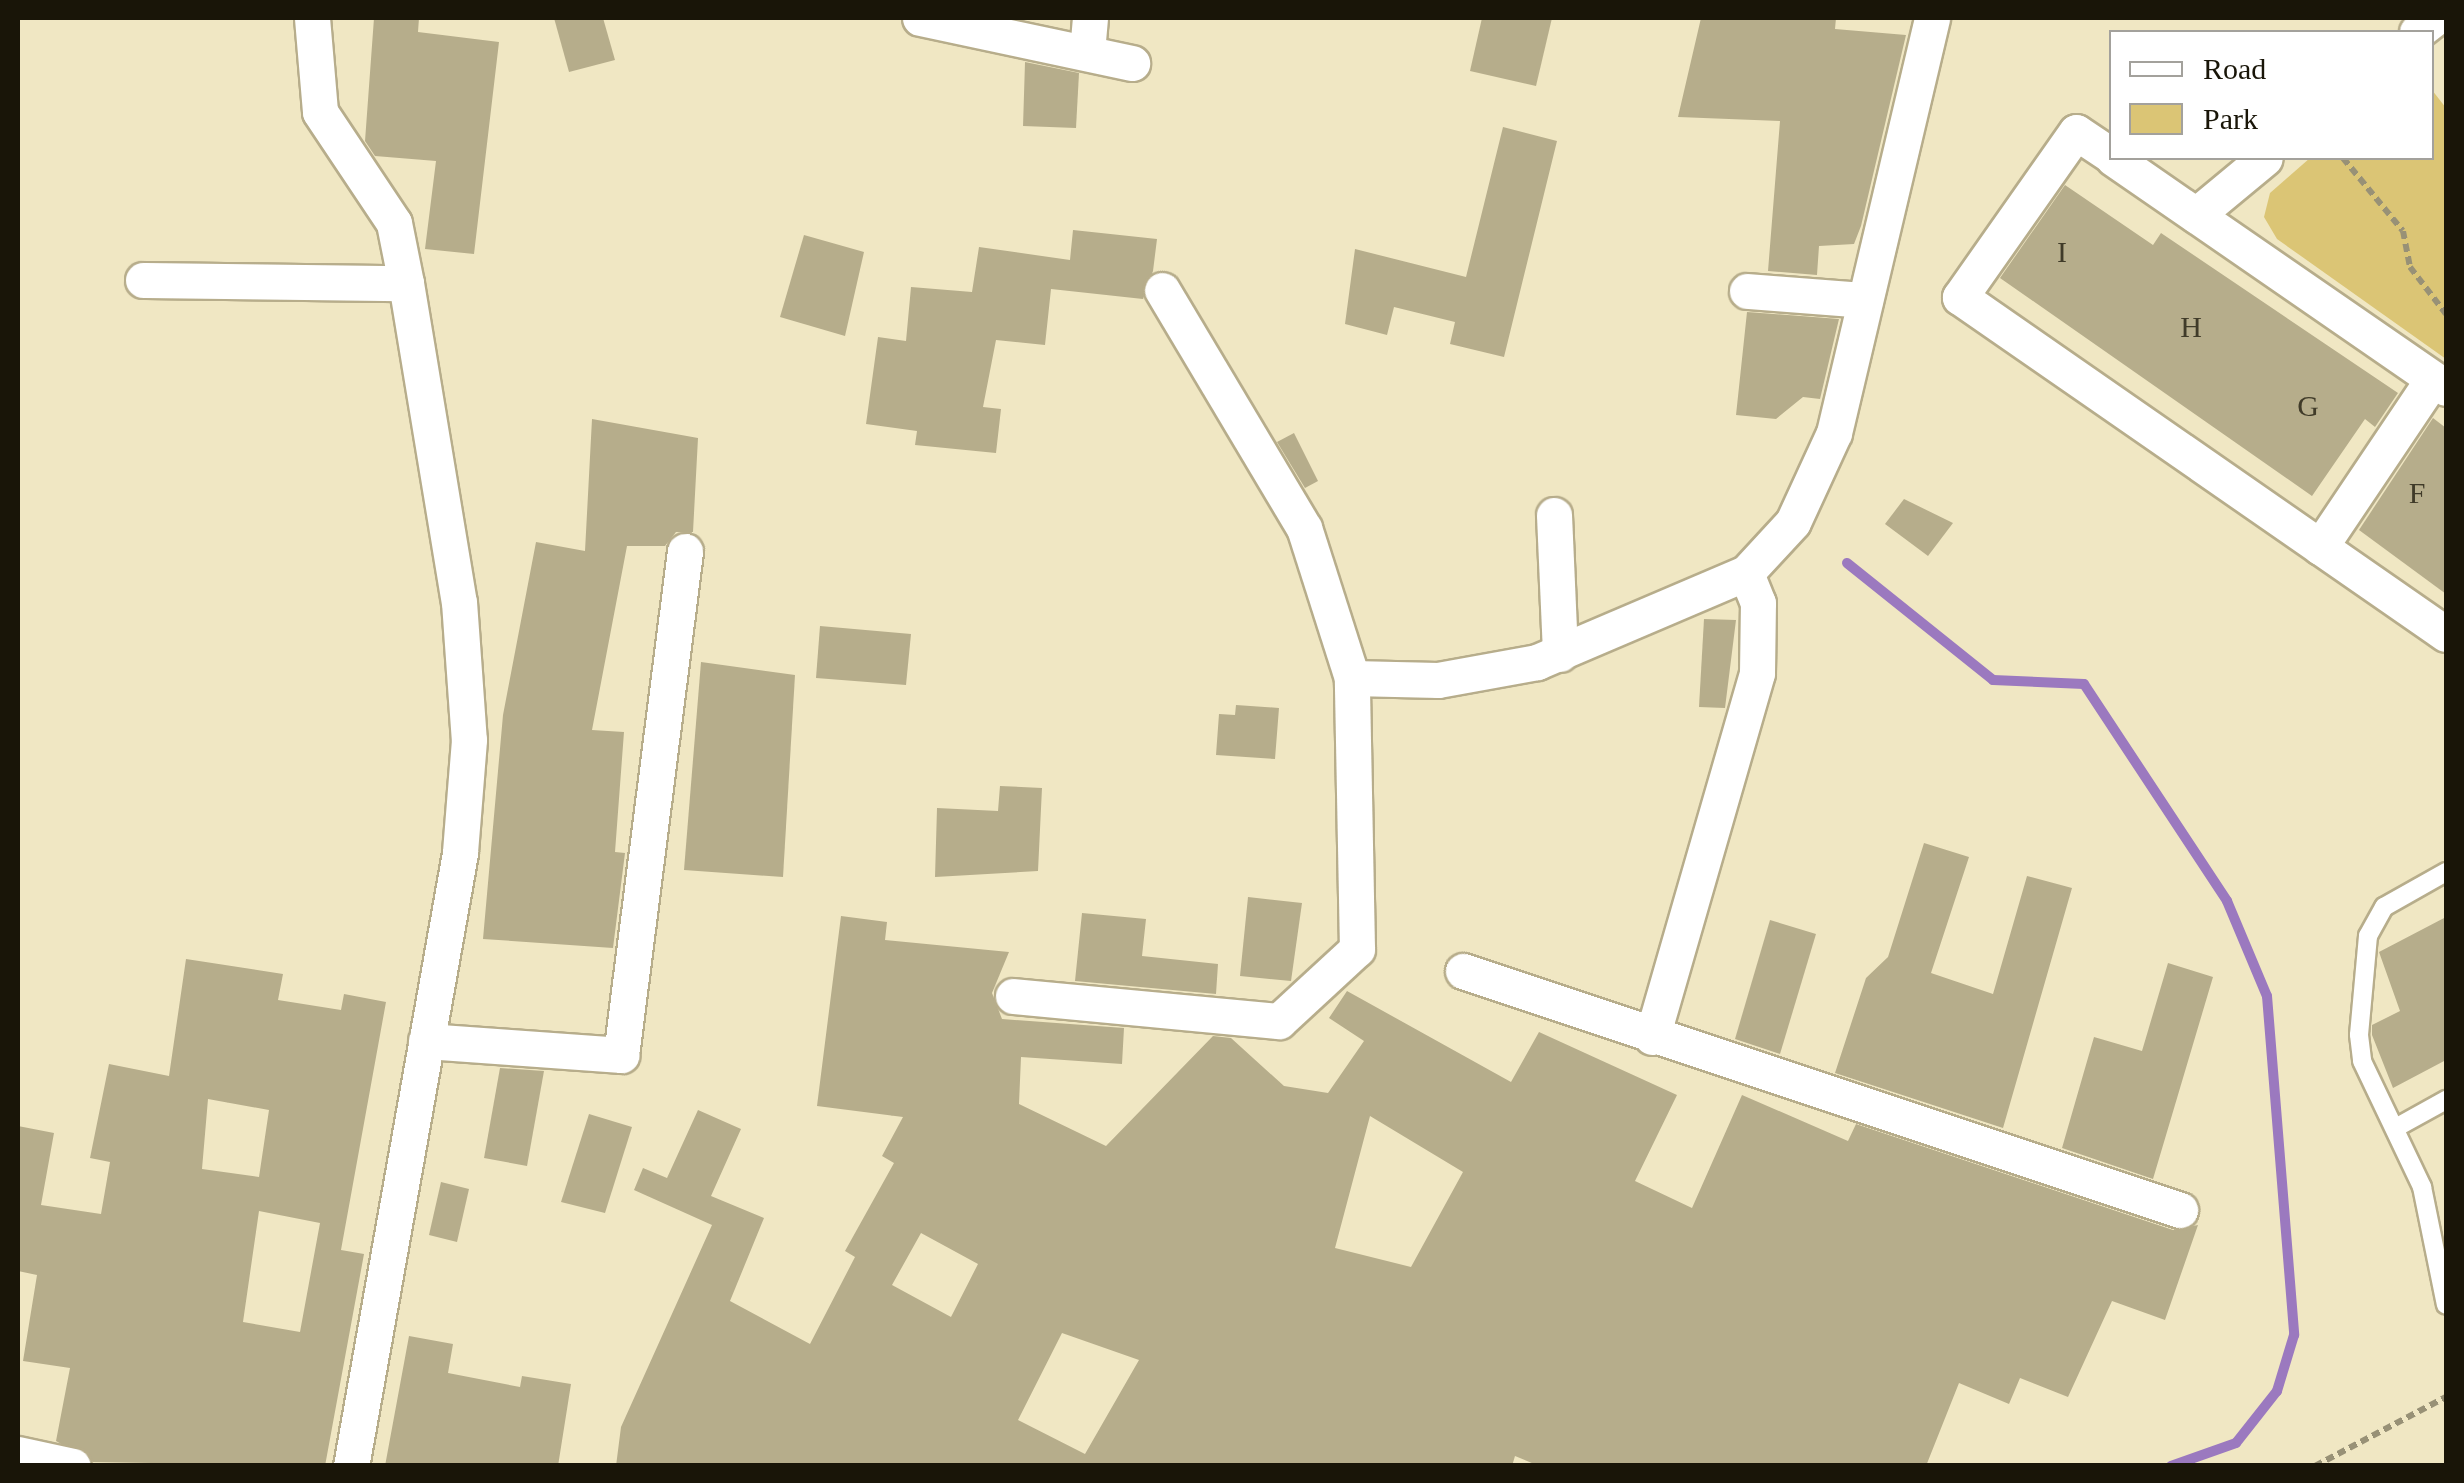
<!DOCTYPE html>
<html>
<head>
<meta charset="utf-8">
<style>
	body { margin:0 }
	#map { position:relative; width:2464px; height:1483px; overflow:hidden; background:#f0e7c3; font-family:Georgia,serif }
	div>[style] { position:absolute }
	.green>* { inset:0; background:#dbc575 }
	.stream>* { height:10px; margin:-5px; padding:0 5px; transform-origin:5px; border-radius:5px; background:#9b79bf }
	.building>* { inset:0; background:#b6ad8b }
	.path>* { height:6px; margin-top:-3px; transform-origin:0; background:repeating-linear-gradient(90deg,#989176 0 8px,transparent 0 13px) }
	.roads { filter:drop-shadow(2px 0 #b7ad8b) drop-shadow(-2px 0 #b7ad8b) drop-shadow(0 2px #b7ad8b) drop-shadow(0 -2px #b7ad8b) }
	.lane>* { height:18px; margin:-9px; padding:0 9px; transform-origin:9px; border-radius:9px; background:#fff }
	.street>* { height:35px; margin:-17.5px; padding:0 17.5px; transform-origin:17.5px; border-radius:17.5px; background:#fff }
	span { translate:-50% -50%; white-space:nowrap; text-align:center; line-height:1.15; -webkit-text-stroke:8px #fff; paint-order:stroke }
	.number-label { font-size:30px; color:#403b29 }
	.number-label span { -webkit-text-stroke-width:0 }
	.frame { position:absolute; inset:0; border:20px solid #191508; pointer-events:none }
	.legend { position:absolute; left:2109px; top:30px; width:325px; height:130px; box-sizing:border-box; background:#fff; border:2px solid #a3a19c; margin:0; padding:12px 18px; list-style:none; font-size:30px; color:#191508 }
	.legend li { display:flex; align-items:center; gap:20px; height:50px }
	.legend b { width:50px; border:2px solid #a3a19c }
</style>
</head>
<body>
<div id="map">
	<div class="green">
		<div style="clip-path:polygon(2432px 90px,2446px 108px,2446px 359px,2277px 239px,2264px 217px,2270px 193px,2310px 158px,2432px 158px)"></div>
	</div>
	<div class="stream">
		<div style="left:1847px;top:563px;width:187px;rotate:38.7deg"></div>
		<div style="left:1993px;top:680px;width:91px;rotate:2.5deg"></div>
		<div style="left:2084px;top:684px;width:260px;rotate:56.6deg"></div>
		<div style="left:2227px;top:901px;width:103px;rotate:67.2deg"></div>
		<div style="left:2267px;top:996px;width:340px;rotate:85.4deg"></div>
		<div style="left:2294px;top:1335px;width:59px;rotate:106.9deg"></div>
		<div style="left:2277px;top:1391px;width:66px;rotate:128.3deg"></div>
		<div style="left:2236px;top:1443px;width:69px;rotate:160.5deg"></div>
	</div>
	<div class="building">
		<div style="clip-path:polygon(374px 18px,419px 18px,418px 32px,499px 42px,474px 254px,425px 249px,436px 161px,375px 156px,365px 141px)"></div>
		<div style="clip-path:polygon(554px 18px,603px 18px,615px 60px,569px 72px)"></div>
		<div style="clip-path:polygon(1482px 18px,1552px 18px,1536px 86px,1470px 71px)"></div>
		<div style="clip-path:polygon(1701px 18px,1836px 18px,1835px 29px,1906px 35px,1861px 226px,1854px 244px,1819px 246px,1817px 275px,1768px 271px,1780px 121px,1678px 117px)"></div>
		<div style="clip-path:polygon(1025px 62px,1079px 73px,1076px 128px,1023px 126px)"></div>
		<div style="clip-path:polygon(1503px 127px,1557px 141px,1504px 357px,1450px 344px,1455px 322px,1394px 307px,1387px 335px,1345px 324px,1355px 249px,1466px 277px)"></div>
		<div style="clip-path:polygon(2065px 185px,2153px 245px,2161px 233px,2398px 393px,2375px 427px,2365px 419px,2312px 496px,2000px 278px)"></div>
		<div style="clip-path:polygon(1073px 230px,1157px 239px,1153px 271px,1143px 299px,1051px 289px,1045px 345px,996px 340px,983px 407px,1001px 409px,996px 453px,915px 445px,917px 431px,866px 424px,878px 337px,906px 341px,911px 287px,972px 292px,979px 247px,1070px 260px)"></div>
		<div style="clip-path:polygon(804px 235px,864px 252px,845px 336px,780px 317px)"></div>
		<div style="clip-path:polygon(1747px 312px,1839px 319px,1820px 399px,1803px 397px,1776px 419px,1736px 415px)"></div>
		<div style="clip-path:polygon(2433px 418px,2446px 428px,2446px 594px,2359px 530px)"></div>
		<div style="clip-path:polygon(592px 419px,698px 438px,693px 532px,676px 532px,665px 546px,627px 546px,592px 730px,624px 732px,615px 852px,625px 853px,613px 948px,483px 939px,503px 715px,536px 542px,585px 551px)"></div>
		<div style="clip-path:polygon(1294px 433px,1318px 481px,1305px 488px,1277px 442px)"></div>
		<div style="clip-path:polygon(1904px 499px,1953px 523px,1928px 556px,1885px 524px)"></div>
		<div style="clip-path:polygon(1704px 619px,1736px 620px,1725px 708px,1699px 707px)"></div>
		<div style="clip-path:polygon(820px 626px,911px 634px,906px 685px,816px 678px)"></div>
		<div style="clip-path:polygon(701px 662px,795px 675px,783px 877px,684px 870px)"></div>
		<div style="clip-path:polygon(1236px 705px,1279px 708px,1275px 759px,1216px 755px,1219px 714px,1235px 715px)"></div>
		<div style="clip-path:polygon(1000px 786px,1042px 788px,1038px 871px,935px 877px,937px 808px,998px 811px)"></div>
		<div style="clip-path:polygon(1924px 843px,1969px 857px,1931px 973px,1993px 994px,2027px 876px,2072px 888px,2003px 1128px,1835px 1073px,1866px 978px,1888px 957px)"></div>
		<div style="clip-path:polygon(1248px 897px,1302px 903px,1291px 981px,1240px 976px)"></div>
		<div style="clip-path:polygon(1082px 913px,1146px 919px,1142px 956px,1218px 964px,1216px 994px,1075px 981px)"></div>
		<div style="clip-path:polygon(evenodd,841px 916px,887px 922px,885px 940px,1009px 952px,992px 993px,1002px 1019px,1124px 1028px,1122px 1064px,1021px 1057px,1019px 1104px,1106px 1146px,1213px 1036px,1231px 1038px,1284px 1086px,1328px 1093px,1364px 1041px,1329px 1018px,1347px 991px,1511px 1082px,1539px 1032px,1677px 1095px,1635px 1181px,1692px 1208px,1742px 1095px,1848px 1141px,1856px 1124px,2173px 1230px,2198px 1225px,2165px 1320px,2112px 1301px,2068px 1397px,2020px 1378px,2009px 1404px,1959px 1383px,1926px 1466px,1539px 1466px,1515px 1456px,1512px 1466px,616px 1466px,621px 1427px,712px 1225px,634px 1190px,643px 1168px,667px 1178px,698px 1110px,741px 1129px,711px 1196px,764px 1218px,730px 1301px,810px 1344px,855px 1257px,845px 1251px,894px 1163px,882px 1156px,903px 1117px,817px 1106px,841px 916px,1370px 1116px,1463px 1172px,1411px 1267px,1335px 1248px,1370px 1116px,841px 916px,921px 1233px,978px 1264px,951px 1317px,892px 1285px,921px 1233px,841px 916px,1062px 1333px,1139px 1360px,1085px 1454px,1018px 1420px,1062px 1333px)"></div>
		<div style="clip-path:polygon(2446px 917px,2446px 1060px,2393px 1088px,2372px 1035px,2372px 1025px,2400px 1011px,2379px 952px)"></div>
		<div style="clip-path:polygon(1770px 920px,1816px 934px,1780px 1054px,1735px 1039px)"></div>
		<div style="clip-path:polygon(evenodd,186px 959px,283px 974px,278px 1000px,341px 1010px,344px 994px,386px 1002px,341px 1250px,364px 1254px,325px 1466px,93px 1462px,56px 1441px,70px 1368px,23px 1361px,37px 1275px,18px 1271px,18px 1126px,54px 1133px,41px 1205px,101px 1214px,110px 1162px,90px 1158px,109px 1064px,169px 1076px,186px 959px,208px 1099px,269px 1110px,259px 1177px,202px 1169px,208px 1099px,186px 959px,259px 1211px,320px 1223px,300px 1332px,243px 1322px,259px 1211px)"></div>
		<div style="clip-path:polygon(2168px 963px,2213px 977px,2153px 1179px,2062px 1148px,2094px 1037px,2142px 1051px)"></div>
		<div style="clip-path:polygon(500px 1068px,544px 1071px,527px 1166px,484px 1158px)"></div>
		<div style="clip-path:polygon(589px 1114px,632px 1127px,605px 1213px,561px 1202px)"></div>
		<div style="clip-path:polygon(441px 1182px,469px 1189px,457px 1242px,429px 1235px)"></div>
		<div style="clip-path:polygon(409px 1336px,453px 1344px,448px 1373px,520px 1387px,522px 1376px,571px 1384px,558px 1466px,385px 1466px)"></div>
	</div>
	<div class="path">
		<div style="left:2343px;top:158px;width:94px;rotate:50.6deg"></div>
		<div style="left:2403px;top:231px;width:37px;rotate:79deg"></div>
		<div style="left:2410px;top:267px;width:59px;rotate:52.5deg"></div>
		<div style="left:2315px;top:1466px;width:148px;rotate:-27.8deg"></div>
	</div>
	<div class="roads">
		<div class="lane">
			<div style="left:2446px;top:872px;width:71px;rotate:150.6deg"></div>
			<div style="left:2384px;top:907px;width:33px;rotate:119deg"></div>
			<div style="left:2368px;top:936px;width:99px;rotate:95.2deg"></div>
			<div style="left:2359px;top:1035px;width:26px;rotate:83deg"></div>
			<div style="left:2362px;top:1061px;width:140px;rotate:64.5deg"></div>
			<div style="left:2422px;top:1187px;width:120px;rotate:78.5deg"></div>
			<div style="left:2399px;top:1126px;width:54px;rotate:-29deg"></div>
		</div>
		<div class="street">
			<div style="left:312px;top:18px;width:94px;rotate:85.1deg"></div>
			<div style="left:320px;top:112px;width:133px;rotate:56.3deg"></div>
			<div style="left:394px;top:223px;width:61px;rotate:78.7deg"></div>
			<div style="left:920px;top:18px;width:217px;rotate:12deg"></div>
			<div style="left:2417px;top:32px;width:23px;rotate:-38deg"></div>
			<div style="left:1087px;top:52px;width:34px;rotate:-85deg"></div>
			<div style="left:2112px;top:156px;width:43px;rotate:-146.3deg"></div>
			<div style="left:2076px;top:132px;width:202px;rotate:125.1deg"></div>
			<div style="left:1960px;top:297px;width:591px;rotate:34.74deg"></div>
			<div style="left:2113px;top:158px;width:405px;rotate:34.6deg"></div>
			<div style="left:2196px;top:215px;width:89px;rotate:-39.6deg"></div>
			<div style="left:143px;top:280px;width:263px;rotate:0.7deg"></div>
			<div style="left:406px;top:283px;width:323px;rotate:80.6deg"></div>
			<div style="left:459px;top:602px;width:138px;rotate:85.9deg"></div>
			<div style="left:469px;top:740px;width:113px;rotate:94.6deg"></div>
			<div style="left:460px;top:853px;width:623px;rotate:100.08deg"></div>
			<div style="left:1747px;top:291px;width:118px;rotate:4.4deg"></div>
			<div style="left:1554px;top:515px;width:139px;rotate:87.5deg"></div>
			<div style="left:2320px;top:547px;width:202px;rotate:-56.1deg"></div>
			<div style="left:1352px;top:678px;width:86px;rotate:1.3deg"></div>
			<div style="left:1438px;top:680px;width:101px;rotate:-10.3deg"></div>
			<div style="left:1537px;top:662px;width:227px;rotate:-23.1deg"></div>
			<div style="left:1463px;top:971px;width:756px;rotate:18.43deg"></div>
			<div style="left:1013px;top:996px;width:267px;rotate:5.4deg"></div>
			<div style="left:1279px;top:1021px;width:106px;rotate:-42.7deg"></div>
			<div style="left:1357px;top:949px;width:271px;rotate:-91.1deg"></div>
			<div style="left:1352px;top:678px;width:157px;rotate:-107.7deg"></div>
			<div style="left:1304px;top:528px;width:277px;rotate:-120.8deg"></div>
			<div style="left:1652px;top:1037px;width:379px;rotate:-73.9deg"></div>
			<div style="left:1757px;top:673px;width:70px;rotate:-89.2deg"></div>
			<div style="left:1758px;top:603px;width:32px;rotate:-112deg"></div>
			<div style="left:1746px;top:573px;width:69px;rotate:-47.3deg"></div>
			<div style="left:1793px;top:522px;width:98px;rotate:-65.3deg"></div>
			<div style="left:1834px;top:433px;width:426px;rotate:-76.7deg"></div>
			<div style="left:426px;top:1041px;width:196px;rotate:4.1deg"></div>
			<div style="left:621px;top:1055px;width:508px;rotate:-82.76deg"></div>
			<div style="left:18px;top:1454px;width:56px;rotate:12.3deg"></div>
		</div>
	</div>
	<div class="number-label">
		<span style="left:2062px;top:252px">I</span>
		<span style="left:2191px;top:327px">H</span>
		<span style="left:2308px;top:406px">G</span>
		<span style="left:2417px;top:493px">F</span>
	</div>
	<div class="frame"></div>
	<ul class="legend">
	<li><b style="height:12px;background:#fff"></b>Road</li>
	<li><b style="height:28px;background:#dbc575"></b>Park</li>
	</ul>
</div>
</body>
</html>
